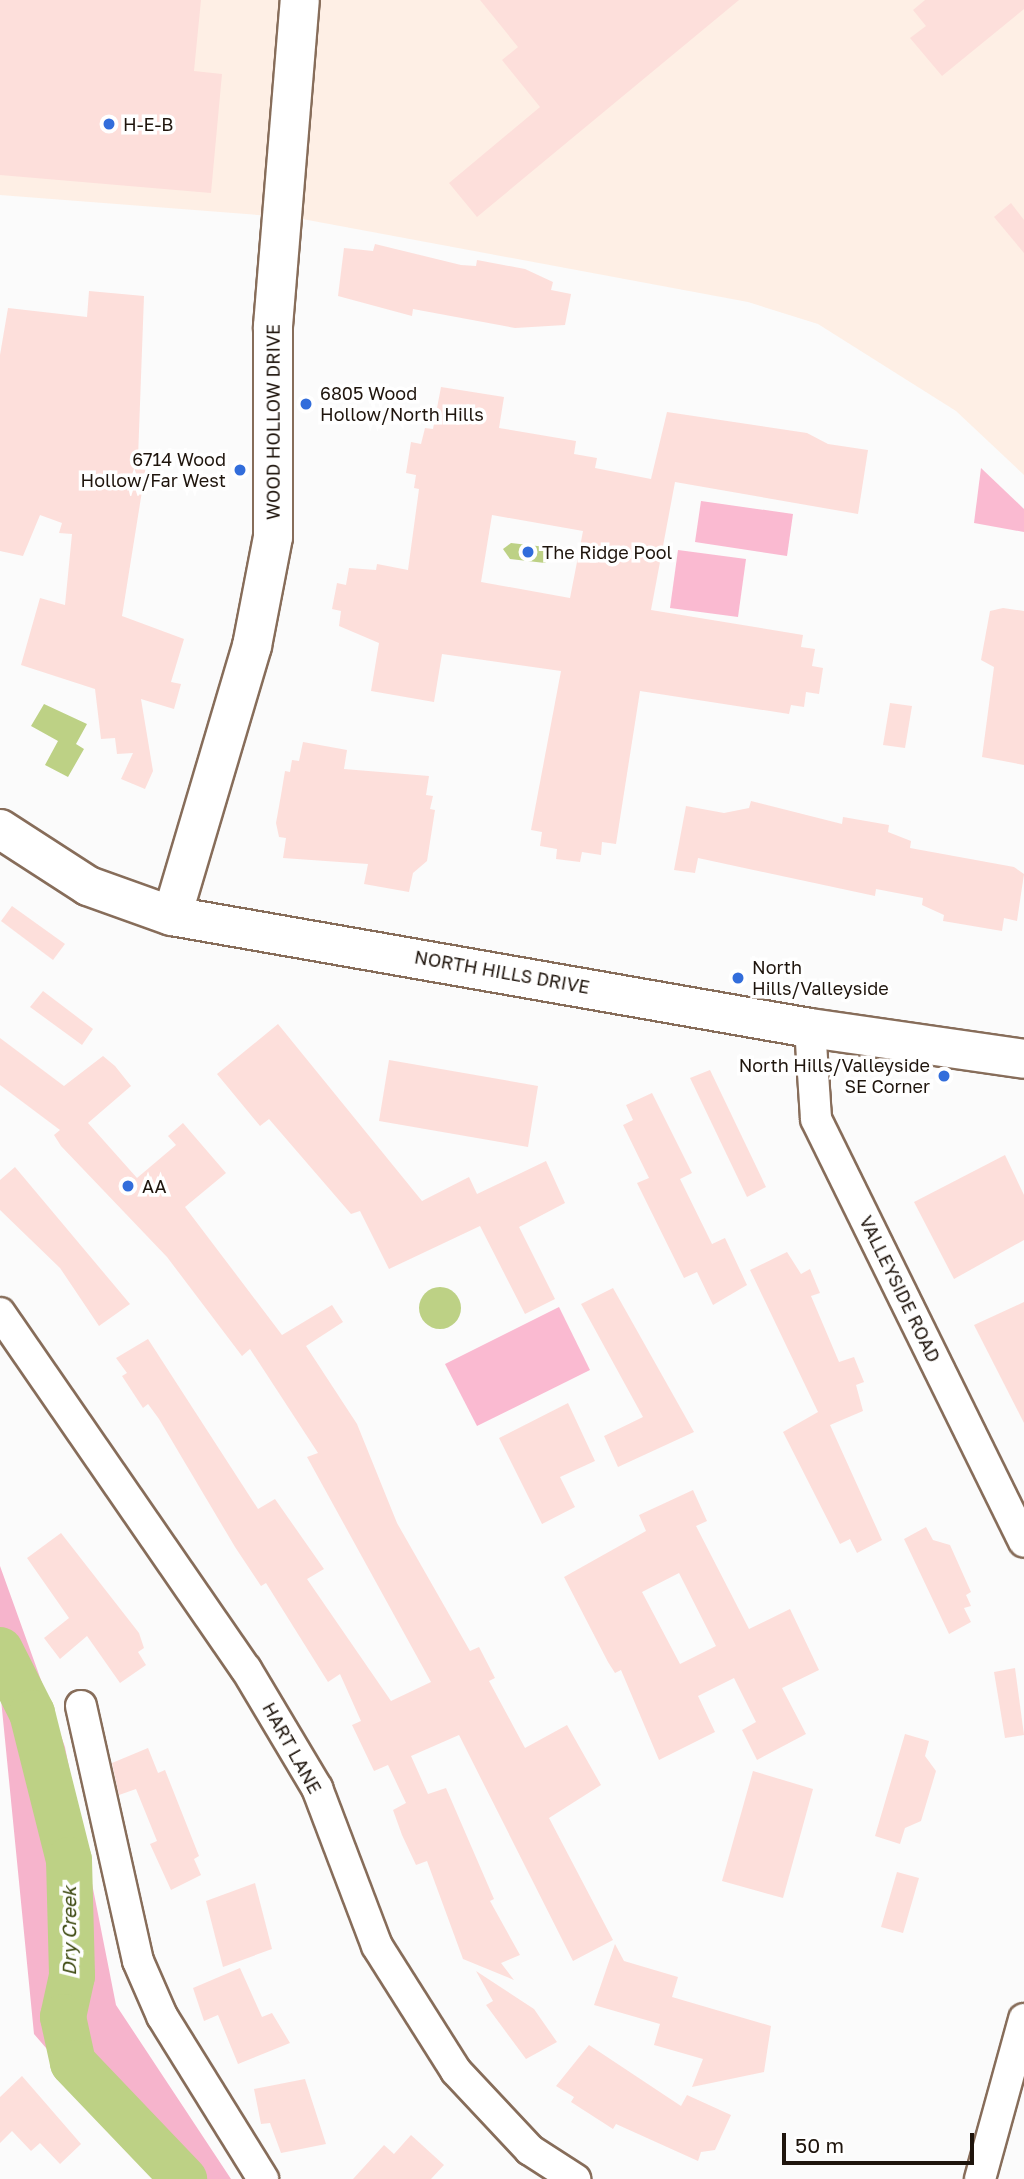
<!DOCTYPE html>
<html>
<head>
<meta charset="utf-8">
<style>
	body { margin:0 }
	#map { position:relative; width:1024px; height:2179px; overflow:hidden; background:#fbfbfb; font-family:"Golos Text",sans-serif }
	div>[style] { position:absolute }
	.built>* { inset:0; background:#feefe5 }
	.green>* { inset:0; background:#fabad1 }
	.forest>* { inset:0; background:#f6b4cc }
	.water>* { inset:0; background:#bdd185 }
	.round { border-radius:50% }
	.river>* { height:46px; margin:-23px; padding:0 23px; transform-origin:23px; border-radius:23px; background:#bdd185 }
	.building>* { inset:0; background:#fddfdb }
	.roads { filter:drop-shadow(2px 0 #876d5a) drop-shadow(-2px 0 #876d5a) drop-shadow(0 2px #876d5a) drop-shadow(0 -2px #876d5a) }
	.minor>* { height:30px; margin:-15px; padding:0 15px; transform-origin:15px; border-radius:15px; background:#fff }
	.tertiary>* { height:38px; margin:-19px; padding:0 19px; transform-origin:19px; border-radius:19px; background:#fff }
	.dots>* { width:19px; height:19px; translate:-50% -50%; box-sizing:border-box; border:4px solid #fff; border-radius:50% }
	span { translate:-50% -50%; white-space:nowrap; text-align:center; line-height:1.15; -webkit-text-stroke:7px #fff; paint-order:stroke }
	.poi-label { font-size:18px; color:#1f150d }
	.left { translate:0 -50%; text-align:left }
	.right { translate:-100% -50%; text-align:right }
	.street-label { font-size:18px; color:#1f150d }
	.water-label { font-size:19px; color:#3c480f; font-style:italic }
	.scale { position:absolute; left:782px; top:2133px; width:192px; height:32px; box-sizing:border-box; border:4px solid #1f150d; border-top:0; padding-left:9px; font-size:21px; line-height:24px; white-space:nowrap; color:#1f150d; -webkit-text-stroke:5px #fff; paint-order:stroke }
</style>
</head>
<body>
<div id="map">
	<div class="built">
		<div style="clip-path:polygon(0 0,1024px 0,1024px 475px,956px 411px,818px 324px,748px 302px,297px 218px,0 195px)"></div>
	</div>
	<div class="green">
		<div style="clip-path:polygon(981px 468px,1024px 509px,1024px 532px,974px 523px)"></div>
		<div style="clip-path:polygon(701px 501px,793px 514px,787px 556px,695px 542px)"></div>
		<div style="clip-path:polygon(678px 550px,746px 559px,738px 617px,670px 608px)"></div>
		<div style="clip-path:polygon(559px 1307px,590px 1370px,477px 1426px,445px 1364px)"></div>
	</div>
	<div class="forest">
		<div style="clip-path:polygon(0 1566px,65px 1747px,116px 2005px,231px 2179px,159px 2179px,34px 2034px,0 1689px)"></div>
	</div>
	<div class="water">
		<div style="clip-path:polygon(511px 543px,546px 547px,553px 556px,545px 563px,510px 559px,503px 549px)"></div>
		<div style="clip-path:polygon(44px 704px,87px 724px,76px 744px,84px 749px,68px 777px,45px 765px,58px 741px,31px 726px)"></div>
		<div class="round" style="left:419px;top:1287px;width:42px;height:42px"></div>
	</div>
	<div class="river">
		<div style="left:0;top:1650px;width:71px;rotate:63.1deg"></div>
		<div style="left:32px;top:1713px;width:152px;rotate:75.9deg"></div>
		<div style="left:69px;top:1860px;width:116px;rotate:88.5deg"></div>
		<div style="left:72px;top:1976px;width:42px;rotate:102.4deg"></div>
		<div style="left:63px;top:2017px;width:47px;rotate:77.7deg"></div>
		<div style="left:73px;top:2063px;width:161px;rotate:46.3deg"></div>
	</div>
	<div class="building">
		<div style="clip-path:polygon(0 0,201px 0,194px 71px,222px 74px,211px 193px,0 175px)"></div>
		<div style="clip-path:polygon(480px 0,739px 0,477px 217px,449px 183px,540px 107px,502px 60px,518px 47px)"></div>
		<div style="clip-path:polygon(925px 0,1024px 0,1024px 9px,942px 76px,910px 38px,926px 26px,913px 10px)"></div>
		<div style="clip-path:polygon(1011px 203px,1024px 220px,1024px 253px,994px 217px)"></div>
		<div style="clip-path:polygon(375px 244px,461px 265px,476px 266px,477px 260px,525px 269px,553px 282px,551px 290px,571px 294px,565px 325px,515px 328px,413px 309px,412px 316px,338px 296px,344px 248px,373px 251px)"></div>
		<div style="clip-path:polygon(89px 291px,144px 296px,138px 458px,147px 460px,122px 616px,184px 639px,171px 682px,181px 684px,174px 709px,141px 699px,153px 771px,145px 789px,121px 779px,133px 753px,117px 754px,115px 738px,101px 739px,95px 689px,21px 665px,40px 598px,65px 605px,72px 534px,59px 533px,62px 523px,40px 515px,23px 556px,0 551px,0 355px,8px 308px,87px 317px)"></div>
		<div style="clip-path:polygon(evenodd,441px 387px,504px 397px,499px 428px,576px 441px,574px 454px,597px 458px,595px 468px,651px 479px,667px 412px,807px 433px,828px 444px,868px 450px,858px 514px,675px 482px,651px 610px,803px 635px,801px 647px,815px 649px,812px 666px,823px 668px,819px 694px,806px 692px,804px 707px,791px 705px,789px 714px,640px 691px,616px 844px,602px 842px,601px 855px,582px 852px,580px 862px,556px 859px,557px 849px,540px 846px,542px 832px,531px 830px,561px 671px,442px 654px,434px 702px,371px 691px,379px 643px,339px 626px,341px 611px,332px 609px,337px 583px,346px 585px,349px 568px,376px 570px,377px 564px,408px 570px,419px 489px,414px 488px,416px 475px,406px 473px,411px 442px,421px 444px,425px 428px,433px 429px,441px 387px,492px 515px,583px 531px,570px 598px,481px 582px,492px 515px)"></div>
		<div style="clip-path:polygon(1003px 608px,1024px 611px,1024px 765px,982px 757px,994px 667px,981px 660px,990px 611px)"></div>
		<div style="clip-path:polygon(890px 703px,912px 706px,905px 748px,883px 745px)"></div>
		<div style="clip-path:polygon(303px 742px,347px 750px,344px 769px,429px 776px,426px 795px,433px 796px,430px 809px,435px 810px,427px 861px,413px 873px,409px 892px,364px 884px,368px 864px,283px 858px,286px 838px,279px 837px,276px 823px,281px 795px,285px 771px,290px 772px,292px 760px,299px 761px)"></div>
		<div style="clip-path:polygon(751px 801px,842px 824px,843px 817px,889px 825px,888px 832px,911px 841px,910px 848px,1014px 867px,1024px 874px,1017px 921px,1004px 918px,1002px 931px,943px 921px,944px 915px,922px 905px,923px 898px,876px 889px,875px 896px,698px 858px,695px 873px,674px 870px,686px 806px,724px 813px,749px 808px)"></div>
		<div style="clip-path:polygon(12px 906px,65px 944px,53px 960px,1px 921px)"></div>
		<div style="clip-path:polygon(43px 991px,93px 1029px,82px 1045px,30px 1007px)"></div>
		<div style="clip-path:polygon(278px 1024px,422px 1201px,469px 1177px,477px 1194px,546px 1161px,565px 1203px,519px 1227px,555px 1299px,525px 1314px,480px 1226px,389px 1269px,360px 1211px,351px 1214px,269px 1119px,260px 1126px,217px 1074px)"></div>
		<div style="clip-path:polygon(0 1038px,64px 1086px,103px 1056px,115px 1066px,131px 1086px,88px 1123px,137px 1178px,176px 1145px,168px 1136px,183px 1123px,226px 1173px,185px 1207px,282px 1335px,332px 1305px,343px 1322px,306px 1346px,357px 1424px,397px 1523px,470px 1651px,479px 1647px,495px 1678px,489px 1681px,525px 1748px,567px 1725px,601px 1785px,549px 1818px,613px 1940px,573px 1961px,459px 1735px,411px 1756px,428px 1794px,446px 1788px,494px 1899px,490px 1901px,520px 1955px,501px 1963px,514px 1980px,463px 1959px,427px 1861px,416px 1865px,402px 1835px,393px 1810px,406px 1803px,388px 1765px,374px 1771px,352px 1725px,361px 1721px,340px 1674px,328px 1682px,266px 1583px,261px 1586px,235px 1547px,159px 1419px,148px 1404px,143px 1408px,122px 1376px,127px 1373px,116px 1358px,148px 1339px,258px 1509px,275px 1499px,324px 1569px,307px 1579px,391px 1701px,431px 1682px,307px 1457px,318px 1453px,250px 1349px,242px 1356px,167px 1257px,61px 1146px,54px 1135px,60px 1130px,0 1085px)"></div>
		<div style="clip-path:polygon(389px 1060px,538px 1086px,528px 1147px,379px 1121px)"></div>
		<div style="clip-path:polygon(710px 1070px,766px 1187px,747px 1197px,690px 1078px)"></div>
		<div style="clip-path:polygon(652px 1093px,692px 1173px,680px 1179px,712px 1244px,725px 1238px,747px 1285px,713px 1305px,697px 1272px,684px 1278px,637px 1183px,649px 1178px,623px 1125px,633px 1120px,626px 1105px)"></div>
		<div style="clip-path:polygon(1005px 1155px,1024px 1195px,1024px 1240px,954px 1279px,914px 1202px)"></div>
		<div style="clip-path:polygon(15px 1167px,130px 1304px,99px 1326px,60px 1268px,0 1210px,0 1180px)"></div>
		<div style="clip-path:polygon(787px 1252px,801px 1274px,810px 1269px,820px 1293px,811px 1296px,839px 1362px,854px 1357px,864px 1382px,856px 1385px,863px 1411px,830px 1425px,882px 1540px,857px 1553px,850px 1539px,840px 1544px,783px 1432px,818px 1412px,750px 1270px)"></div>
		<div style="clip-path:polygon(613px 1288px,694px 1432px,618px 1467px,604px 1436px,643px 1417px,581px 1304px)"></div>
		<div style="clip-path:polygon(1024px 1302px,1024px 1423px,974px 1325px)"></div>
		<div style="clip-path:polygon(568px 1403px,595px 1461px,560px 1477px,575px 1507px,542px 1524px,499px 1438px)"></div>
		<div style="clip-path:polygon(evenodd,693px 1490px,707px 1521px,696px 1526px,749px 1629px,790px 1609px,819px 1670px,782px 1688px,806px 1734px,757px 1760px,742px 1730px,756px 1722px,734px 1678px,698px 1696px,715px 1732px,659px 1760px,621px 1670px,615px 1673px,608px 1662px,564px 1577px,646px 1531px,639px 1515px,693px 1490px,679px 1573px,716px 1646px,680px 1664px,642px 1592px,679px 1573px)"></div>
		<div style="clip-path:polygon(926px 1527px,933px 1540px,950px 1545px,971px 1592px,966px 1595px,971px 1606px,964px 1608px,971px 1622px,949px 1634px,904px 1539px)"></div>
		<div style="clip-path:polygon(61px 1533px,139px 1633px,144px 1648px,138px 1652px,146px 1665px,120px 1683px,87px 1636px,60px 1659px,44px 1638px,69px 1618px,27px 1558px)"></div>
		<div style="clip-path:polygon(1015px 1668px,1024px 1735px,1005px 1738px,994px 1672px)"></div>
		<div style="clip-path:polygon(905px 1734px,929px 1741px,925px 1756px,936px 1771px,921px 1821px,905px 1828px,900px 1844px,875px 1836px)"></div>
		<div style="clip-path:polygon(148px 1748px,158px 1773px,165px 1770px,199px 1856px,194px 1859px,201px 1875px,171px 1890px,150px 1844px,157px 1841px,136px 1789px,119px 1795px,112px 1763px)"></div>
		<div style="clip-path:polygon(753px 1771px,813px 1789px,783px 1898px,722px 1881px)"></div>
		<div style="clip-path:polygon(897px 1872px,919px 1878px,903px 1933px,881px 1927px)"></div>
		<div style="clip-path:polygon(255px 1883px,272px 1949px,223px 1967px,206px 1901px)"></div>
		<div style="clip-path:polygon(615px 1944px,624px 1961px,678px 1977px,672px 1997px,771px 2026px,764px 2072px,692px 2087px,703px 2059px,654px 2045px,660px 2024px,594px 2005px)"></div>
		<div style="clip-path:polygon(240px 1968px,262px 2017px,272px 2013px,290px 2043px,238px 2064px,218px 2015px,204px 2021px,193px 1988px)"></div>
		<div style="clip-path:polygon(476px 1971px,534px 2009px,557px 2042px,526px 2059px,486px 2005px,493px 2001px)"></div>
		<div style="clip-path:polygon(589px 2045px,681px 2106px,687px 2095px,731px 2115px,715px 2150px,701px 2152px,698px 2161px,616px 2124px,613px 2129px,571px 2102px,574px 2097px,556px 2086px)"></div>
		<div style="clip-path:polygon(22px 2076px,81px 2144px,60px 2164px,40px 2143px,31px 2151px,12px 2131px,0 2143px,0 2097px)"></div>
		<div style="clip-path:polygon(305px 2079px,326px 2144px,281px 2153px,270px 2123px,261px 2124px,254px 2089px)"></div>
		<div style="clip-path:polygon(411px 2135px,444px 2165px,431px 2179px,353px 2179px,384px 2145px,394px 2154px)"></div>
	</div>
	<div class="roads">
		<div class="minor">
			<div style="left:810px;top:1028px;width:91px;rotate:86.2deg"></div>
			<div style="left:816px;top:1119px;width:471px;rotate:63.8deg"></div>
			<div style="left:0;top:1313px;width:433px;rotate:55.4deg"></div>
			<div style="left:246px;top:1669px;width:139px;rotate:59.2deg"></div>
			<div style="left:317px;top:1788px;width:169px;rotate:69.2deg"></div>
			<div style="left:377px;top:1946px;width:148px;rotate:57.7deg"></div>
			<div style="left:456px;top:2071px;width:108px;rotate:46.9deg"></div>
			<div style="left:530px;top:2150px;width:54px;rotate:32.8deg"></div>
			<div style="left:81px;top:1706px;width:261px;rotate:77.4deg"></div>
			<div style="left:138px;top:1961px;width:60px;rotate:66.4deg"></div>
			<div style="left:162px;top:2016px;width:192px;rotate:58.2deg"></div>
			<div style="left:980px;top:2179px;width:166px;rotate:-74.6deg"></div>
		</div>
		<div class="tertiary">
			<div style="left:0;top:829px;width:105px;rotate:32.9deg"></div>
			<div style="left:88px;top:886px;width:89px;rotate:19.7deg"></div>
			<div style="left:172px;top:916px;width:648px;rotate:9.96deg"></div>
			<div style="left:810px;top:1028px;width:216px;rotate:8.2deg"></div>
			<div style="left:172px;top:916px;width:282px;rotate:-73.5deg"></div>
			<div style="left:252px;top:646px;width:111px;rotate:-79.1deg"></div>
			<div style="left:273px;top:537px;width:211px;rotate:-90deg"></div>
			<div style="left:273px;top:326px;width:327px;rotate:-85.3deg"></div>
		</div>
	</div>
	<div class="dots">
		<div style="left:109px;top:124px;background:#326ddb"></div>
		<div style="left:306px;top:404px;background:#326ddb"></div>
		<div style="left:240px;top:470px;background:#326ddb"></div>
		<div style="left:528px;top:552px;background:#326ddb"></div>
		<div style="left:738px;top:978px;background:#326ddb"></div>
		<div style="left:944px;top:1076px;background:#326ddb"></div>
		<div style="left:128px;top:1186px;background:#326ddb"></div>
	</div>
	<div class="poi-label">
		<span class="left" style="left:123px;top:124px">H-E-B</span>
		<span class="left" style="left:320px;top:404px">6805 Wood<br>Hollow/North Hills</span>
		<span class="right" style="left:226px;top:470px">6714 Wood<br>Hollow/Far West</span>
		<span class="left" style="left:542px;top:552px">The Ridge Pool</span>
		<span class="left" style="left:752px;top:978px">North<br>Hills/Valleyside</span>
		<span class="right" style="left:930px;top:1076px">North Hills/Valleyside<br>SE Corner</span>
		<span class="left" style="left:142px;top:1186px">AA</span>
	</div>
	<div class="street-label">
		<span style="left:273px;top:422px;rotate:-90deg">WOOD HOLLOW DRIVE</span>
		<span style="left:502px;top:972px;rotate:10deg">NORTH HILLS DRIVE</span>
		<span style="left:900px;top:1289px;rotate:64deg">VALLEYSIDE ROAD</span>
		<span style="left:292px;top:1748px;rotate:61deg">HART LANE</span>
	</div>
	<div class="water-label">
		<span style="left:69px;top:1931px;rotate:-90deg">Dry Creek</span>
	</div>
	<div class="scale">50 m</div>
</div>
</body>
</html>
